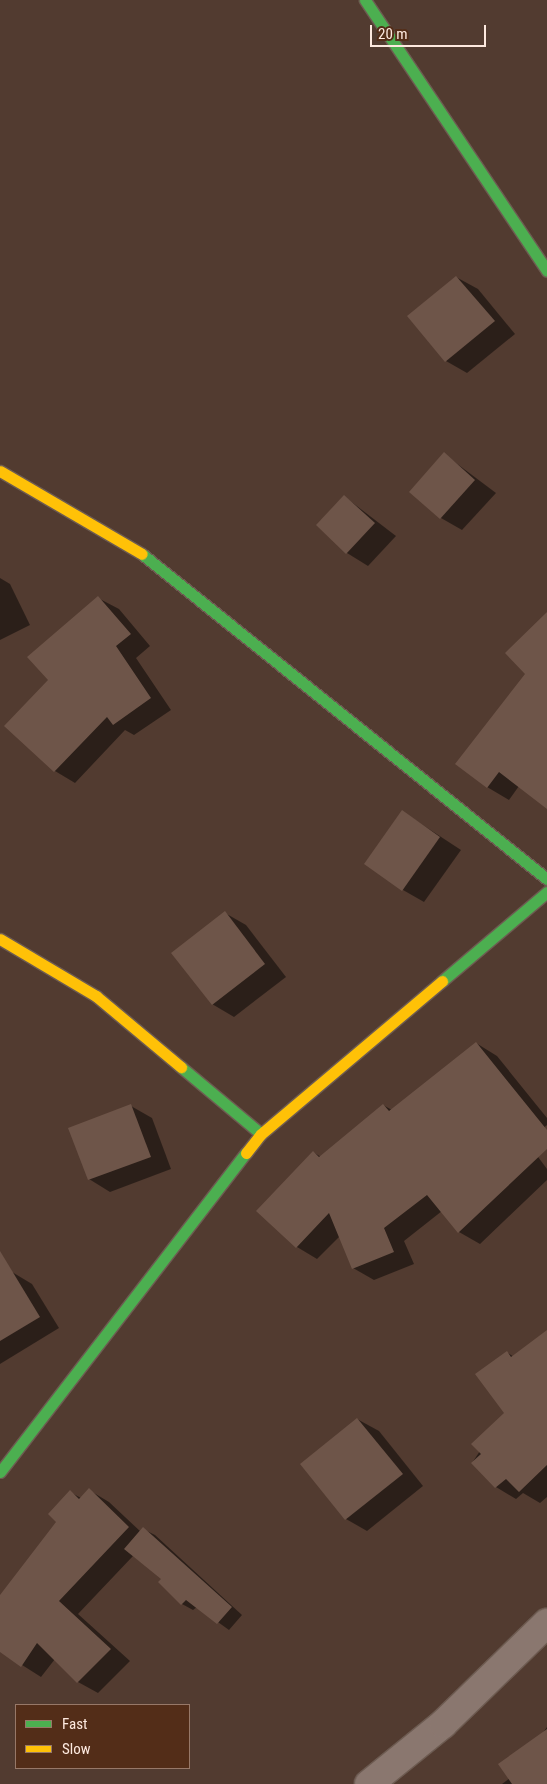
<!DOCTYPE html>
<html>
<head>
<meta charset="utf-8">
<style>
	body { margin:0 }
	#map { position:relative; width:547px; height:1784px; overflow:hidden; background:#523b30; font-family:"Roboto Condensed",sans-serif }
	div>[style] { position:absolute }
	.shadow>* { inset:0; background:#0007 }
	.building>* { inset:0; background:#6e5549 }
	.roads { filter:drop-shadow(1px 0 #6d5b51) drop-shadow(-1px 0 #6d5b51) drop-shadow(0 1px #6d5b51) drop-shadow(0 -1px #6d5b51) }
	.street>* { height:28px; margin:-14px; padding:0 14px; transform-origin:14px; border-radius:14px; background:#8a776f }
	.fast>* { height:11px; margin:-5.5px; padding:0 5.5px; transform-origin:5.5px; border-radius:5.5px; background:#4caf50 }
	.slow>* { height:11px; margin:-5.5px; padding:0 5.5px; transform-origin:5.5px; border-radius:5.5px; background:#ffc107 }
	span { translate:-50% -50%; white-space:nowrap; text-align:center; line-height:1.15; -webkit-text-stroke:4px #532d18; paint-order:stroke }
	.legend { position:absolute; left:15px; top:1704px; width:175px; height:65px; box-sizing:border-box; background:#532d18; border:1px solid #977868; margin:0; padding:6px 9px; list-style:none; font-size:15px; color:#fde9df }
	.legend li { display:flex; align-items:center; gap:10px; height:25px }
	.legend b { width:25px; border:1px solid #977868 }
	.scale { position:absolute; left:370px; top:25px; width:116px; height:22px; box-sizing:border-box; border:2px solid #fde9df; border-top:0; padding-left:6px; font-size:15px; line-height:18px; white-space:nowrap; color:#fde9df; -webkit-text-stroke:4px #532d18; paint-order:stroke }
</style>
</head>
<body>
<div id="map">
	<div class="shadow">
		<div style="clip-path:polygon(456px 277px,478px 289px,515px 334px,467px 373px,446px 361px)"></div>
		<div style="clip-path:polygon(444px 454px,496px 493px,462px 530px,441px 518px)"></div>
		<div style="clip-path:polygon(345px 497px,396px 536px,368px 566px,347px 553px,318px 525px)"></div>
		<div style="clip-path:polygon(0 578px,10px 584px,30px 625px,0 640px)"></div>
		<div style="clip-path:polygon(98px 598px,119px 609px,150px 646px,136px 658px,171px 710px,134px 735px,125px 730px,75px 783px,55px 771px,6px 726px,49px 681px)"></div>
		<div style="clip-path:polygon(547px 617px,547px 808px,519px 786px,509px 800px,487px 787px)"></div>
		<div style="clip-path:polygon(403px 812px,461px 850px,424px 902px,403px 890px)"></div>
		<div style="clip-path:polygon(225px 913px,246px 925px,286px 977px,234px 1017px,212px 1004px)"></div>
		<div style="clip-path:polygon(476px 1043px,497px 1056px,547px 1118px,547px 1125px,527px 1142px,547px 1169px,547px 1180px,480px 1244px,459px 1232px,442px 1211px,404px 1241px,414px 1264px,374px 1280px,353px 1268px,340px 1236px,317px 1259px,297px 1247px,258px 1211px,313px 1152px,321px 1157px,383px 1105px,392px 1110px)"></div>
		<div style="clip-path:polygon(131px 1106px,152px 1118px,171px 1169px,110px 1192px,89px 1179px)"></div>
		<div style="clip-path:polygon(12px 1272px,32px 1284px,59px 1328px,0 1364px,0 1280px)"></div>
		<div style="clip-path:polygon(547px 1331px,547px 1497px,540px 1503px,523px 1493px,516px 1499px,496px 1487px,472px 1463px,505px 1413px,508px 1353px,514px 1357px)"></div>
		<div style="clip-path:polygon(357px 1419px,379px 1431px,423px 1486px,367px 1531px,346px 1519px)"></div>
		<div style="clip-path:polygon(89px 1490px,109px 1502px,141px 1532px,143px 1529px,155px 1535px,242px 1615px,229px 1630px,197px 1607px,193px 1610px,182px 1604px,163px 1579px,133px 1556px,78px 1614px,130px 1661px,98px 1693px,78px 1682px,55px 1659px,41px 1677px,0 1651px,0 1599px,58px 1522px,70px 1492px,81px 1498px)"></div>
		<div style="clip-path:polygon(547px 1727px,547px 1784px,502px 1784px,510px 1778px)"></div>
	</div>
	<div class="building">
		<div style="clip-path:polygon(456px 276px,495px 321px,445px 362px,407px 316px)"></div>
		<div style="clip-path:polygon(444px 452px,475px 480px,440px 519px,409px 492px)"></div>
		<div style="clip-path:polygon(344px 495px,375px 523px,346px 554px,316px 525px)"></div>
		<div style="clip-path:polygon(98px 596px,131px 634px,116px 646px,151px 698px,113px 725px,107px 717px,54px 772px,4px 726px,48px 680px,27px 657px)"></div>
		<div style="clip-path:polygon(547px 612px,547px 809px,499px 772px,487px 788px,455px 764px,525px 674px,505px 653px)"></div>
		<div style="clip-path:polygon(402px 810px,440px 837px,402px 891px,364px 864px)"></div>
		<div style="clip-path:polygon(225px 911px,265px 964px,212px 1005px,171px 953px)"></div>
		<div style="clip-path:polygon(476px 1042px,547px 1130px,547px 1149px,458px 1233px,427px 1195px,384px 1228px,394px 1252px,352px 1269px,329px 1213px,296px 1248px,256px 1211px,313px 1151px,319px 1157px,383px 1104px,389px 1111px)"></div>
		<div style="clip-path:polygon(131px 1104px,151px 1157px,88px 1180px,68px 1128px)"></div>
		<div style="clip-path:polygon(0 1251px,40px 1317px,0 1341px)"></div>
		<div style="clip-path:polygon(547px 1330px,547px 1465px,519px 1492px,506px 1479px,495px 1488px,471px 1463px,481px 1454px,471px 1444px,504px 1413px,475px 1374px,507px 1351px,511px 1357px)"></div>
		<div style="clip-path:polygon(357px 1418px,403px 1474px,345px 1520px,300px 1464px)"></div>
		<div style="clip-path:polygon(89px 1488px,129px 1527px,59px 1601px,111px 1649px,77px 1683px,37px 1643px,21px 1667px,0 1652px,0 1595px,56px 1522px,48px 1514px,70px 1490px,79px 1499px)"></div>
		<div style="clip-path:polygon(143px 1527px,232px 1607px,217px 1624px,186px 1600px,181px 1605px,158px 1582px,161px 1579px,124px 1549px)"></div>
		<div style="clip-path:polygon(547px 1729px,547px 1784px,512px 1784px,498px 1764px)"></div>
	</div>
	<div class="roads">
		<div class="street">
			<div style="left:369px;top:1784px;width:95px;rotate:-39deg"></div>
			<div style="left:443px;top:1724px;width:145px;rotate:-44.2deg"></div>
		</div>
		<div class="fast">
			<div style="left:365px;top:0;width:326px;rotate:56.1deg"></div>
			<div style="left:142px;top:554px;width:519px;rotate:38.75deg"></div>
			<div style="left:442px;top:981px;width:138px;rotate:-40.3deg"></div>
			<div style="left:181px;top:1067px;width:104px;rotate:39.9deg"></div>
			<div style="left:0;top:1472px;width:403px;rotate:-52.4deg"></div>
		</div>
		<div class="slow">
			<div style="left:0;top:471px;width:164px;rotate:30.3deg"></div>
			<div style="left:0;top:939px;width:112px;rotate:30.7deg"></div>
			<div style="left:96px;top:996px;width:111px;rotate:39.9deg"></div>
			<div style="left:246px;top:1153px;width:24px;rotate:-52deg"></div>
			<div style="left:261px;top:1134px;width:237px;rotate:-40.2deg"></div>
		</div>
	</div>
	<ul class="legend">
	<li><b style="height:6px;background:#4caf50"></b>Fast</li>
	<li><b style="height:6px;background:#ffc107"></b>Slow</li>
	</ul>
	<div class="scale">20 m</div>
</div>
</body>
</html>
